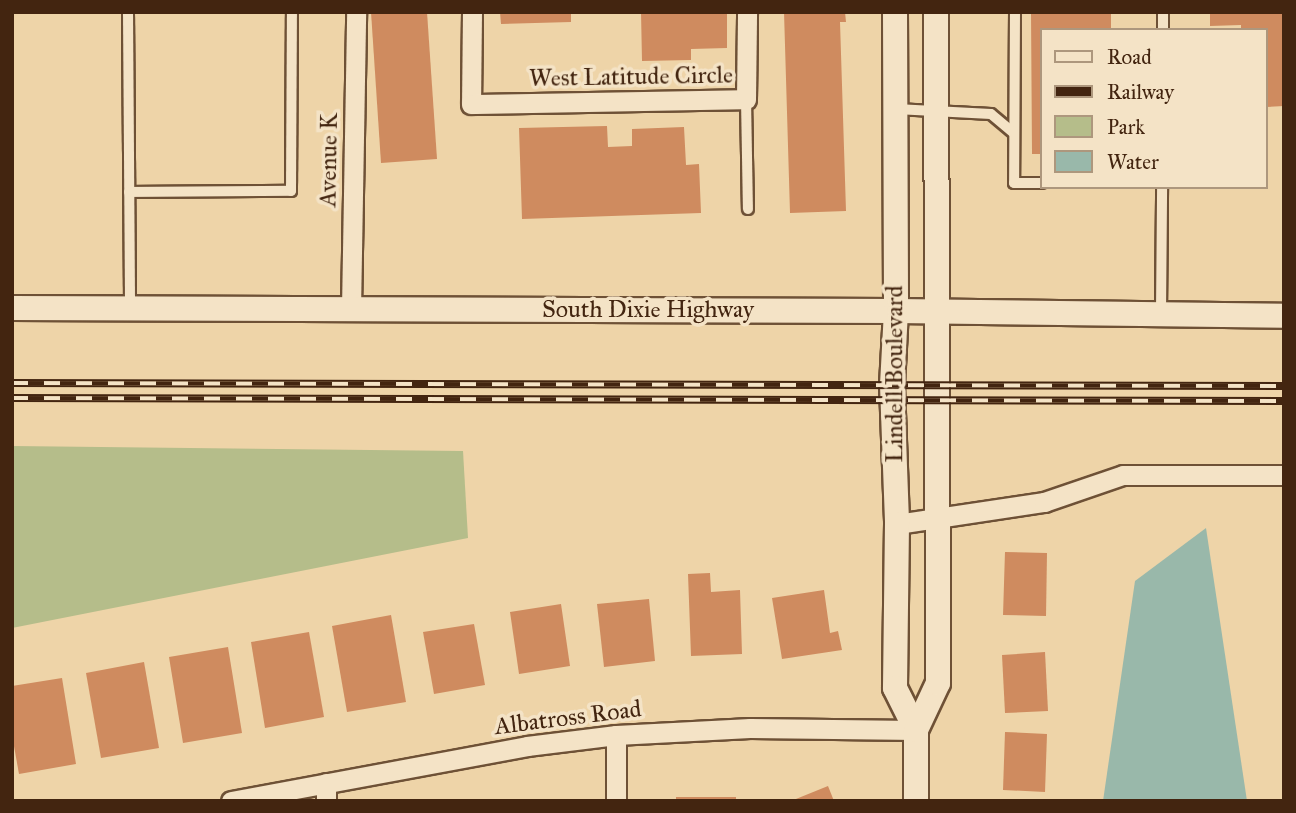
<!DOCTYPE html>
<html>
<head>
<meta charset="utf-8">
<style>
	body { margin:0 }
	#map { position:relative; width:1296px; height:813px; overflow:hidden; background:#eed4a8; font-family:"IM FELL Great Primer",serif }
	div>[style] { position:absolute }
	.green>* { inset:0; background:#b5bd8a }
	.water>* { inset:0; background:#99b8aa }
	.building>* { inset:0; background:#cf8b5f }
	.roads { filter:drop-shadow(2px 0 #6e5136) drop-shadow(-2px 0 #6e5136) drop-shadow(0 2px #6e5136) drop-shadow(0 -2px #6e5136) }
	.service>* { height:10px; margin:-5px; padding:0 5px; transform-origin:5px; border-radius:5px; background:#f4e3c6 }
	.minor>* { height:19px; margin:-9.5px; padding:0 9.5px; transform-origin:9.5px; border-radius:9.5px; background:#f4e3c6 }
	.tertiary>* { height:24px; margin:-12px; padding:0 12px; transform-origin:12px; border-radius:12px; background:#f4e3c6 }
	.rail>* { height:8px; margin-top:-4px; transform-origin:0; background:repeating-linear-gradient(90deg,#f4e3c6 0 16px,#432510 0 32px); box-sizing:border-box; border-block:2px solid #432510 }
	span { translate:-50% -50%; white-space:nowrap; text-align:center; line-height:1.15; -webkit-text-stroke:7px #f4e3c6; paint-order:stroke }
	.street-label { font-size:24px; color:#432510 }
	.frame { position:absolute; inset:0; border:14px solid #432510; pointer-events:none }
	.legend { position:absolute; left:1040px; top:28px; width:228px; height:161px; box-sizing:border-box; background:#f4e3c6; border:2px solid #ad977d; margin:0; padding:9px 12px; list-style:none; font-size:21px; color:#432510 }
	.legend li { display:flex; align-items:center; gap:14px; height:35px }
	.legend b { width:35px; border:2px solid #ad977d }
</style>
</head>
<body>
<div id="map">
	<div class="green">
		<div style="clip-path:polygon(12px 446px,463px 451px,468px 538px,12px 628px)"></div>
	</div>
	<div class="water">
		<div style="clip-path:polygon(1206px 528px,1247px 801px,1103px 801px,1135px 581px)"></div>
	</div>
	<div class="building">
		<div style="clip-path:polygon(371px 12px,427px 12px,437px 159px,381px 163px)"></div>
		<div style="clip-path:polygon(500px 12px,571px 12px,571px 22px,501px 24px)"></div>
		<div style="clip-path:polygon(641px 12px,727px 12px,727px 48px,691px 49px,691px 60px,642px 61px)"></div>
		<div style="clip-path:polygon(784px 12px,845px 12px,846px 22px,840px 22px,846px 211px,790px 213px)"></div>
		<div style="clip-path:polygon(1031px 12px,1111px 12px,1111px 30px,1042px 30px,1042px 154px,1032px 154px)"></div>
		<div style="clip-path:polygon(1210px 12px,1284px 12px,1284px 106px,1266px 107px,1266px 30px,1241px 30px,1241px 25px,1210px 26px)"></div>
		<div style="clip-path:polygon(607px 126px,608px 147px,632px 146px,632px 129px,684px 127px,686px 165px,699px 164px,701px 213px,522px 219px,519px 128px)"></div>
		<div style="clip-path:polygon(1005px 552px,1047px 553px,1046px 616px,1003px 615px)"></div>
		<div style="clip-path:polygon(710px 573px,711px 592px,740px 590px,742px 654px,691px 656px,688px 574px)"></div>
		<div style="clip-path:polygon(824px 590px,830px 633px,838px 631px,842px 650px,782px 659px,772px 598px)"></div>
		<div style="clip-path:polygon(649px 599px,655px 661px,604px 667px,597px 604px)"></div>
		<div style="clip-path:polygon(561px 604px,570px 666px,519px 674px,510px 612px)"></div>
		<div style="clip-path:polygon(391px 615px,406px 702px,347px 712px,332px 626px)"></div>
		<div style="clip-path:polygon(474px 624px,485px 685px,434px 694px,423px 632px)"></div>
		<div style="clip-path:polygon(309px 632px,324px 717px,265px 728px,251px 642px)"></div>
		<div style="clip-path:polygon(228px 647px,242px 733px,183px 743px,169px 657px)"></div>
		<div style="clip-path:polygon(1045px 652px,1048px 711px,1005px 713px,1002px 655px)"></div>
		<div style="clip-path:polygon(144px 662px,159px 748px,101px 758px,86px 673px)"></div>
		<div style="clip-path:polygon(62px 678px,76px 764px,19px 774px,12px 735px,12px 686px)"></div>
		<div style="clip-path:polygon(1005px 732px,1047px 734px,1045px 792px,1003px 790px)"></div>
		<div style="clip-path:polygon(828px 786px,834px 801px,791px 801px)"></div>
		<div style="clip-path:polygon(676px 797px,736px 797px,736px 801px,676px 801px)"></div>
	</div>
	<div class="roads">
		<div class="service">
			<div style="left:128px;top:12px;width:296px;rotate:89.6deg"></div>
			<div style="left:1015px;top:12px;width:171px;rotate:90.3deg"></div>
			<div style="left:1014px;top:183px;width:28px"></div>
			<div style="left:1163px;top:30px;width:18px;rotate:-90deg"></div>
			<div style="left:746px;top:99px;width:110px;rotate:89deg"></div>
			<div style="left:896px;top:109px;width:95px;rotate:3deg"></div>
			<div style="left:991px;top:114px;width:30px;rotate:40deg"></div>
			<div style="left:129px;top:192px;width:162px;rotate:-0.4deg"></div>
			<div style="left:291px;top:191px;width:179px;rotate:-89.7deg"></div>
			<div style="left:1161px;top:313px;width:126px;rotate:-89.5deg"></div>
		</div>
		<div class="minor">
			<div style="left:472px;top:12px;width:92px;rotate:90.6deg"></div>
			<div style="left:471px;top:104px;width:275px;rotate:-1deg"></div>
			<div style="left:746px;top:99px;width:87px;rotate:-89.3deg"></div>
			<div style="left:351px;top:309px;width:297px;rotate:-89deg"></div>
			<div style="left:897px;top:524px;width:149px;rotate:-8.5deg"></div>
			<div style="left:1044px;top:502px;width:83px;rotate:-18.9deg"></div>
			<div style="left:1123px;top:475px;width:161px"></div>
			<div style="left:231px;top:801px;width:301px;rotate:-10.5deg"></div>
			<div style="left:527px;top:746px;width:90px;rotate:-7deg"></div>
			<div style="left:616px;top:735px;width:134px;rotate:-3deg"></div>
			<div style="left:750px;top:728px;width:166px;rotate:0.7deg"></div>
			<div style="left:326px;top:801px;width:18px;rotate:-90deg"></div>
			<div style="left:616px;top:801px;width:66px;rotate:-90deg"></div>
		</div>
		<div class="tertiary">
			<div style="left:895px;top:12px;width:299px;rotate:89.8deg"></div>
			<div style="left:896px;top:311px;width:74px;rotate:93.1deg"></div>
			<div style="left:892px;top:385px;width:139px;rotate:87.9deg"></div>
			<div style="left:897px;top:524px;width:164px;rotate:90.7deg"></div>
			<div style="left:895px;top:688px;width:47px;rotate:63.4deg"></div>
			<div style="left:12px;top:308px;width:884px;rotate:0.19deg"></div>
			<div style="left:896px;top:311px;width:388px;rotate:0.7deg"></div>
			<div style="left:916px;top:801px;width:71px;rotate:-90deg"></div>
			<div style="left:916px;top:730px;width:52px;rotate:-64.9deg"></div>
			<div style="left:938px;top:683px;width:671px;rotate:-90.17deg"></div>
		</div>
	</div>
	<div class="rail">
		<div style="left:12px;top:383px;width:1272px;rotate:0.14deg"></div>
		<div style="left:12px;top:398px;width:1272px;rotate:0.14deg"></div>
	</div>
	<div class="street-label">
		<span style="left:631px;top:77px;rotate:-1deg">West Latitude Circle</span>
		<span style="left:329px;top:160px;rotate:-89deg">Avenue K</span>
		<span style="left:648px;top:310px">South Dixie Highway</span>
		<span style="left:895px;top:374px;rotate:-90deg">Lindell Boulevard</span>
		<span style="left:568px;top:718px;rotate:-7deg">Albatross Road</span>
	</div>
	<div class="frame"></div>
	<ul class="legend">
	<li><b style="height:9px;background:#f4e3c6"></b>Road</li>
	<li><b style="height:9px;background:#432510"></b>Railway</li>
	<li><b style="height:19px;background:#b5bd8a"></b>Park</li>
	<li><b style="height:19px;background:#99b8aa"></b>Water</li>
	</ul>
</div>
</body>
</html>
